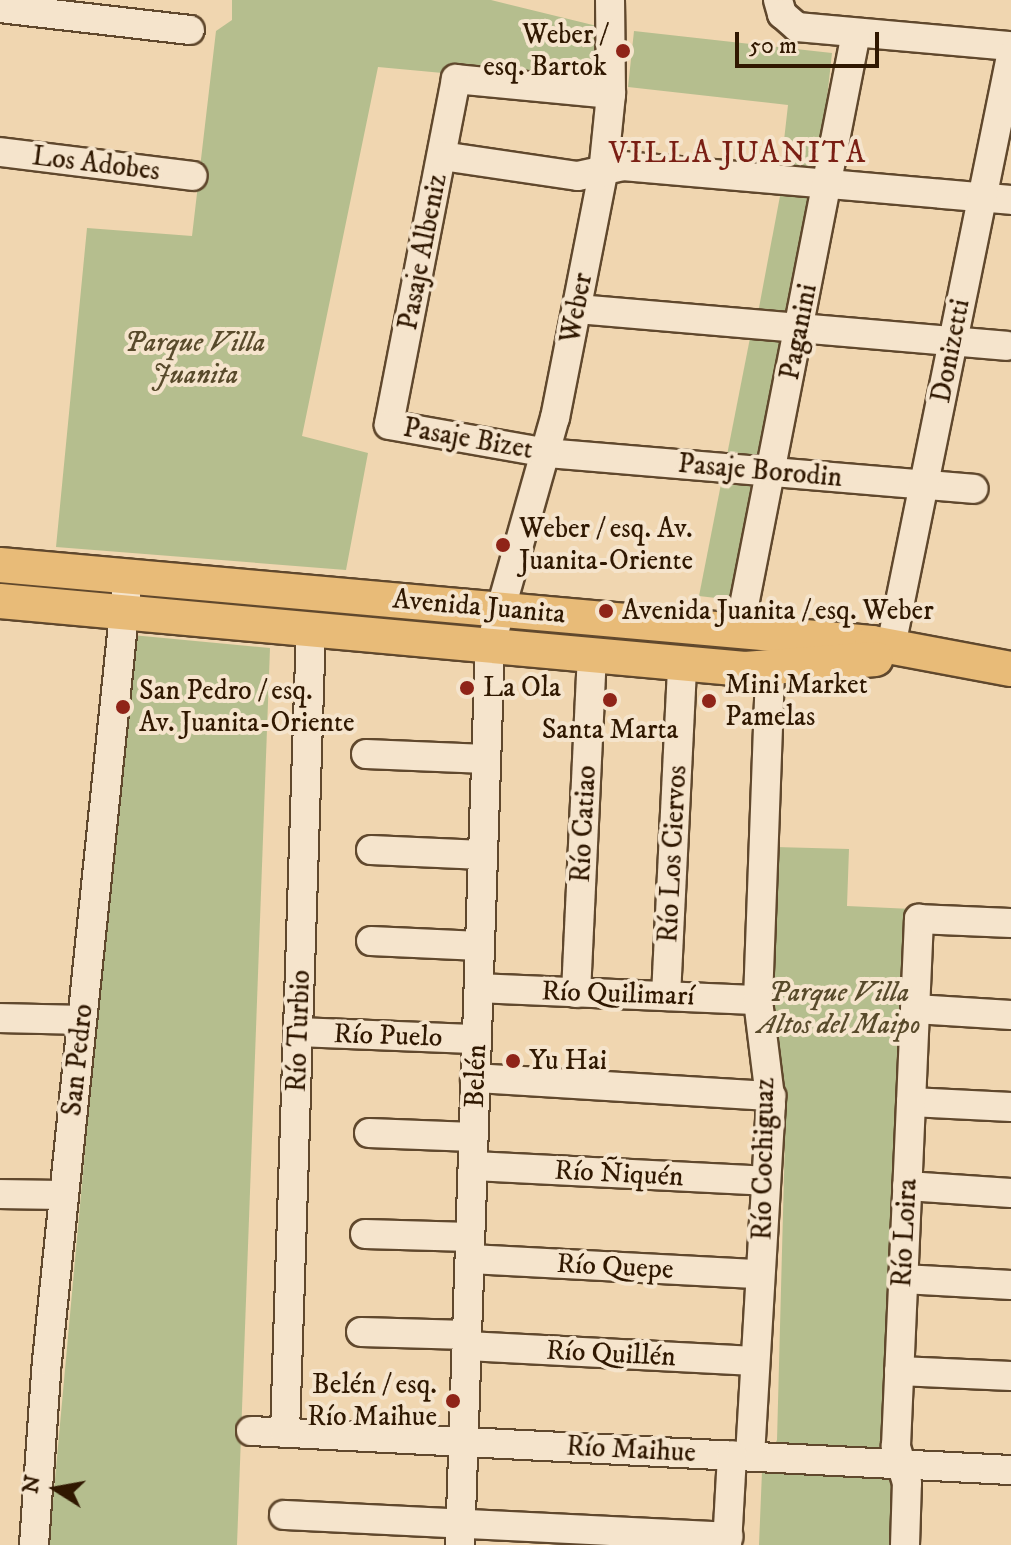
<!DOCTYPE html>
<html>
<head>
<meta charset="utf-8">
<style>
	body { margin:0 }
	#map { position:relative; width:1011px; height:1545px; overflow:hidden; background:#f0d6b0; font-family:"IM FELL DW Pica",serif }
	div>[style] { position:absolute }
	.green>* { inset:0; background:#b5be8e }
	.roads { filter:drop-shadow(2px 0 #60482d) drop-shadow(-2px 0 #60482d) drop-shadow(0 2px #60482d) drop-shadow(0 -2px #60482d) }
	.minor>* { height:28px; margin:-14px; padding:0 14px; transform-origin:14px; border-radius:14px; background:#f5e4cc }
	.major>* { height:34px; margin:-17px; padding:0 17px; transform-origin:17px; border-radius:17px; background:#e8bb78 }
	.dots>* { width:22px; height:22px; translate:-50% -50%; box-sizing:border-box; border:4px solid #f5e4cc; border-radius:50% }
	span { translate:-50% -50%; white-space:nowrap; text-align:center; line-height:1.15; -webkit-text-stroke:8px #f5e4cc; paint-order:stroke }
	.poi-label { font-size:28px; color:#301801 }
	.right { translate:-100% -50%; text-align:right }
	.left { translate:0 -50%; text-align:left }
	.street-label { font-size:28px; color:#301801 }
	.park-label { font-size:28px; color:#584a2b; font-style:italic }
	.neighbourhood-label { font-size:30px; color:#7a1f14; letter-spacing:2px }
	.north { position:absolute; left:16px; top:1449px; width:80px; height:80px; -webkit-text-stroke:6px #f5e4cc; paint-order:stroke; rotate:281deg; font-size:22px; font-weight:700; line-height:32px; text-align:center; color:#301801 }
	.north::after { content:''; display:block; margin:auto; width:28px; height:36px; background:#301801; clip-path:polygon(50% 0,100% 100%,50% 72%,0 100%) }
	.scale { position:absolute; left:735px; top:32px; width:144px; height:36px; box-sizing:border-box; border:4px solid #301801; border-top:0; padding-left:10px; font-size:24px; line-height:28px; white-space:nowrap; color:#301801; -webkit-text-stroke:6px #f5e4cc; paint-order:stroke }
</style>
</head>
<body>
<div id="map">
	<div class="green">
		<div style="clip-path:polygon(232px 0,491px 0,597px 26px,595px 87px,378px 67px,302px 436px,368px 453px,346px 570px,56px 547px,87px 228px,192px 236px,216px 31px,232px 20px)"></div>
		<div style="clip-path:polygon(634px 31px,832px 53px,819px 171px,781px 167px,788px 105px,628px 87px)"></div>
		<div style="clip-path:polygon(780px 196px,813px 198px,791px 317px,758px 313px)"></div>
		<div style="clip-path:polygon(750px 338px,782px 341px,761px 459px,727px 455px)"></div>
		<div style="clip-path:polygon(722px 479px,754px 482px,733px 600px,699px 596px)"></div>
		<div style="clip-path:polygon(132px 635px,270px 648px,237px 1545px,49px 1545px)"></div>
		<div style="clip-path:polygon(775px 847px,849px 849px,847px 906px,912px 909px,891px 1545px,759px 1545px,762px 1471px,777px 1440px,786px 1100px,770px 1026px)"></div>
	</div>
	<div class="roads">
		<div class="minor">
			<div style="left:778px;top:0;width:15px;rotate:74deg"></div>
			<div style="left:782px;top:14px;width:20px;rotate:41deg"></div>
			<div style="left:797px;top:27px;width:215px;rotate:5.1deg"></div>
			<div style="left:0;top:8px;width:191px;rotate:6.6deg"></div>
			<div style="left:611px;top:94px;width:156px;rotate:-174.5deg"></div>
			<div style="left:456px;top:79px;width:352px;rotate:101deg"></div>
			<div style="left:389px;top:425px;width:160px;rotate:10deg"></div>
			<div style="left:547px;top:453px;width:428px;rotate:4.8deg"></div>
			<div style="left:0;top:152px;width:194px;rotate:7.1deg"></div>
			<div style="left:442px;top:156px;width:137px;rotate:8.4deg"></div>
			<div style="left:578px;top:176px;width:46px;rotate:-12.5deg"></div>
			<div style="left:623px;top:166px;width:389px;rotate:5deg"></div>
			<div style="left:577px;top:309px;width:431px;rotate:4.9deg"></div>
			<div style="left:739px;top:631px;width:609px;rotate:-78.93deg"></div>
			<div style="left:891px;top:646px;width:602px;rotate:-78.5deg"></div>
			<div style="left:366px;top:754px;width:120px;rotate:2.4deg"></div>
			<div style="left:371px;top:850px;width:112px;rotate:2.6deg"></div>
			<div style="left:371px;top:941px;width:109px;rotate:2.6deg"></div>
			<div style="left:479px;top:988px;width:279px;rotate:2.5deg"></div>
			<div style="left:576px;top:993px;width:337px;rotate:-87.3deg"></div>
			<div style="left:666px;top:996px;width:333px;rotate:-87.2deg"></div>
			<div style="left:915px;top:1009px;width:96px;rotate:3.6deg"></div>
			<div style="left:0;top:1018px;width:82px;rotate:1.4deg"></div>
			<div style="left:299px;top:1032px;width:178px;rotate:2.3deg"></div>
			<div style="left:475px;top:1078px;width:297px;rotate:3.5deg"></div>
			<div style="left:911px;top:1102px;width:100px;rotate:2.9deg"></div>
			<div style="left:369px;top:1133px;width:104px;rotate:2.2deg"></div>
			<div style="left:473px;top:1166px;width:293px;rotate:2.9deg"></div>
			<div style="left:907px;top:1186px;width:104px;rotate:3.9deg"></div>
			<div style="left:0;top:1194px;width:64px;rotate:0.9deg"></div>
			<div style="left:365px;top:1234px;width:105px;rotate:1.6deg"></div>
			<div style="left:470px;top:1259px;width:290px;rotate:3deg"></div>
			<div style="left:903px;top:1279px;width:108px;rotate:3.2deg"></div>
			<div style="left:361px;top:1332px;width:106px;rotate:1.6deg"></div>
			<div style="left:467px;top:1346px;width:288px;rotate:3deg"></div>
			<div style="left:899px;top:1371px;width:112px;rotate:2.6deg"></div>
			<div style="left:251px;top:1431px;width:761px;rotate:2.94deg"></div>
			<div style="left:285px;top:1433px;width:804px;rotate:-88.15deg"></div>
			<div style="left:750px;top:1456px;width:352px;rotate:-86.6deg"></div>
			<div style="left:771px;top:1105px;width:106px;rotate:-97.1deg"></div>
			<div style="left:758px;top:1000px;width:330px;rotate:-87.9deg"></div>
			<div style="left:284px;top:1515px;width:445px;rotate:2.8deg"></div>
			<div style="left:34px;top:1545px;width:184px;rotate:-86deg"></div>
			<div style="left:47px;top:1361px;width:789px;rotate:-84.11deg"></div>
			<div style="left:460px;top:1545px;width:899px;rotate:-88.09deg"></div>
			<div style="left:490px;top:647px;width:238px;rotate:-74.2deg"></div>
			<div style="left:555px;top:418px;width:250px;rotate:-78.9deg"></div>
			<div style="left:603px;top:173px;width:79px;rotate:-84.2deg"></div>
			<div style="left:611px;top:94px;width:94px;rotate:-90.6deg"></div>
			<div style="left:727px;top:1545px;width:90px;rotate:-86.8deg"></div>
			<div style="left:905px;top:1545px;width:62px;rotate:-88.2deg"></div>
			<div style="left:907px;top:1483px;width:39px;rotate:-107deg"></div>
			<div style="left:896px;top:1446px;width:528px;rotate:-87.5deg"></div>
			<div style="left:919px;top:919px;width:92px;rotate:2.5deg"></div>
		</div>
		<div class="major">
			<div style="left:0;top:565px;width:875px;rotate:5.11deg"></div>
			<div style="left:872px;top:643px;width:141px;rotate:10.6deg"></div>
			<div style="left:0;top:601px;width:748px;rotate:5.22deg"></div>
			<div style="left:745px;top:669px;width:131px;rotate:-4.4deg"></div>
		</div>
	</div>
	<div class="dots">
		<div style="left:623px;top:51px;background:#8f2418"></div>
		<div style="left:503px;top:545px;background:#8f2418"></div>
		<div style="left:606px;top:611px;background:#8f2418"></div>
		<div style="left:467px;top:688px;background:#8f2418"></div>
		<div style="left:610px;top:700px;background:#8f2418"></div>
		<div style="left:709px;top:701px;background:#8f2418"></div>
		<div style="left:123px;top:707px;background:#8f2418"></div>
		<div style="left:513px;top:1061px;background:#8f2418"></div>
		<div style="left:453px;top:1401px;background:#8f2418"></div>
	</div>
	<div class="poi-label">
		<span class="right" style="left:607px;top:51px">Weber /<br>esq. Bartok</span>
		<span class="left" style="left:519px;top:545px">Weber / esq. Av.<br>Juanita-Oriente</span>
		<span class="left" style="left:622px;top:611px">Avenida Juanita / esq. Weber</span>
		<span class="left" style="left:725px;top:701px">Mini Market<br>Pamelas</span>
		<span class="left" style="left:483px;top:688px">La Ola</span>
		<span class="left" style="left:139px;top:707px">San Pedro / esq.<br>Av. Juanita-Oriente</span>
		<span style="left:610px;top:730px">Santa Marta</span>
		<span class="left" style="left:529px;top:1061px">Yu Hai</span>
		<span class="right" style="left:437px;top:1401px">Belén / esq.<br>Río Maihue</span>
	</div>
	<div class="street-label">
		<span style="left:96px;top:164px;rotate:7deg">Los Adobes</span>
		<span style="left:423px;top:252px;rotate:-79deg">Pasaje Albeniz</span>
		<span style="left:577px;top:308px;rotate:-79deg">Weber</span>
		<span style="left:799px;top:332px;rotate:-79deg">Paganini</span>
		<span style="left:951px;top:351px;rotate:-79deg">Donizetti</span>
		<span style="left:468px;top:439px;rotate:10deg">Pasaje Bizet</span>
		<span style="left:760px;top:471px;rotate:5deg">Pasaje Borodin</span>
		<span style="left:479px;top:607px;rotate:5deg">Avenida Juanita</span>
		<span style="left:584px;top:824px;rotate:-87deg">Río Catiao</span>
		<span style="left:673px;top:854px;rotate:-87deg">Río Los Ciervos</span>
		<span style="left:618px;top:994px;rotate:2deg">Río Quilimarí</span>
		<span style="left:299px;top:1031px;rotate:-88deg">Río Turbio</span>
		<span style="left:388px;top:1036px;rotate:2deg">Río Puelo</span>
		<span style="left:78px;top:1060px;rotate:-84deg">San Pedro</span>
		<span style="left:476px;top:1076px;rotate:-88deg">Belén</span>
		<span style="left:764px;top:1159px;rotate:-89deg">Río Cochiguaz</span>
		<span style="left:619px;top:1174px;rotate:3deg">Río Ñiquén</span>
		<span style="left:905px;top:1233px;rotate:-87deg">Río Loira</span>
		<span style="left:615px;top:1267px;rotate:3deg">Río Quepe</span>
		<span style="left:611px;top:1354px;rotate:3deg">Río Quillén</span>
		<span style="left:631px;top:1450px;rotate:3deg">Río Maihue</span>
	</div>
	<div class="park-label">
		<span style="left:195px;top:359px">Parque Villa<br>Juanita</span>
		<span style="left:839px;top:1009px">Parque Villa<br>Altos del Maipo</span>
	</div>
	<div class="neighbourhood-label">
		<span style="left:738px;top:154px">VILLA JUANITA</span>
	</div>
	<div class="north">N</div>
	<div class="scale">50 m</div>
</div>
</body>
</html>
